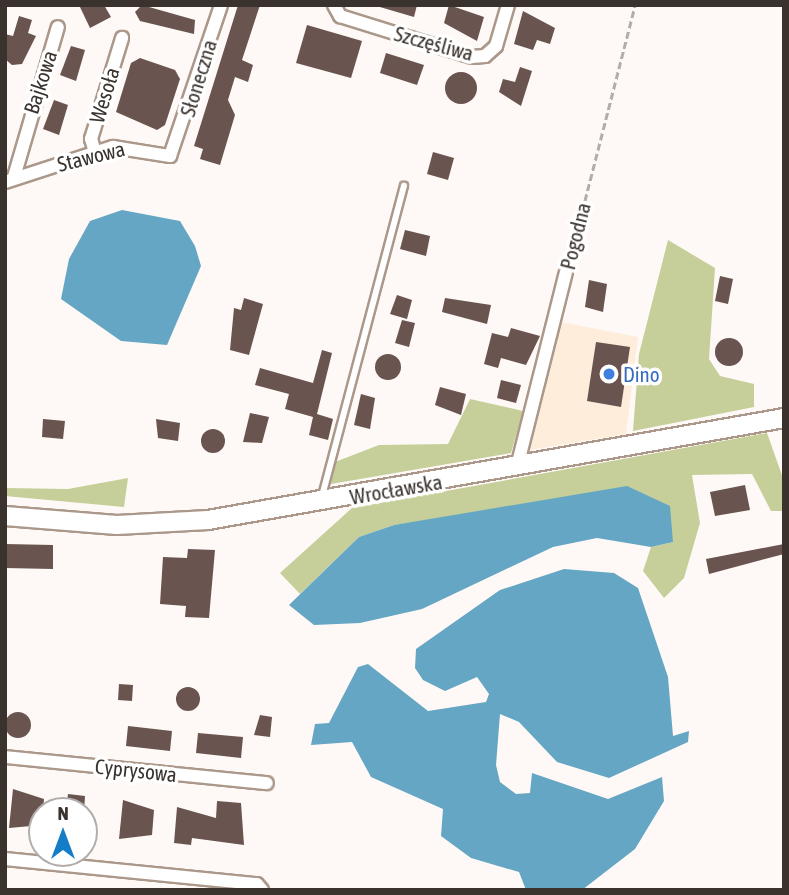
<!DOCTYPE html>
<html>
<head>
<meta charset="utf-8">
<style>
	body { margin:0 }
	#map { position:relative; width:789px; height:895px; overflow:hidden; background:#fef9f6; font-family:"Asap Condensed",sans-serif }
	div>[style] { position:absolute }
	.commercial>* { inset:0; background:#feeddb }
	.green>* { inset:0; background:#c6cf99 }
	.water>* { inset:0; background:#64a6c3 }
	.building>* { inset:0; background:#69544f }
	.round { border-radius:50% }
	.path>* { height:2.5px; margin-top:-1.25px; transform-origin:0; background:repeating-linear-gradient(90deg,#b3ada9 0 7px,transparent 0 10.5px) }
	.roads { filter:drop-shadow(2px 0 #ab988a) drop-shadow(-2px 0 #ab988a) drop-shadow(0 2px #ab988a) drop-shadow(0 -2px #ab988a) }
	.service>* { height:6px; margin:-3px; padding:0 3px; transform-origin:3px; border-radius:3px; background:#fff }
	.minor>* { height:12px; margin:-6px; padding:0 6px; transform-origin:6px; border-radius:6px; background:#fff }
	.secondary>* { height:18px; margin:-9px; padding:0 9px; transform-origin:9px; border-radius:9px; background:#fff }
	.dots>* { width:19px; height:19px; translate:-50% -50%; box-sizing:border-box; border:4px solid #fff; border-radius:50% }
	span { translate:-50% -50%; white-space:nowrap; text-align:center; line-height:1.15; -webkit-text-stroke:7px #fff; paint-order:stroke }
	.street-label { font-size:21px; color:#3a322d }
	.shop-label { font-size:21px; color:#366cbe }
	.left { translate:0 -50%; text-align:left }
	.frame { position:absolute; inset:0; border:7px solid #3a322d; pointer-events:none }
	.north { position:absolute; left:28px; top:797px; width:70px; height:70px; box-sizing:border-box; background:#fff; border:2px solid #b0adab; border-radius:50%; rotate:0deg; font-size:19px; font-weight:700; line-height:28px; text-align:center; color:#3a322d }
	.north::after { content:''; display:block; margin:auto; width:24px; height:32px; background:#157dc8; clip-path:polygon(50% 0,100% 100%,50% 72%,0 100%) }
</style>
</head>
<body>
<div id="map">
	<div class="commercial">
		<div style="clip-path:polygon(561px 322px,638px 337px,626px 434px,530px 450px)"></div>
	</div>
	<div class="green">
		<div style="clip-path:polygon(668px 240px,715px 268px,709px 359px,720px 376px,754px 384px,754px 407px,633px 431px,639px 354px)"></div>
		<div style="clip-path:polygon(470px 399px,523px 411px,511px 453px,331px 484px,335px 462px,379px 445px,448px 444px)"></div>
		<div style="clip-path:polygon(767px 433px,784px 481px,784px 511px,771px 511px,752px 474px,692px 475px,700px 523px,684px 578px,664px 598px,643px 571px,651px 547px,673px 542px,514px 507px,394px 525px,359px 537px,300px 594px,280px 573px,352px 508px)"></div>
		<div style="clip-path:polygon(128px 478px,124px 507px,5px 496px,5px 488px,68px 489px)"></div>
	</div>
	<div class="water">
		<div style="clip-path:polygon(122px 210px,180px 221px,195px 246px,201px 266px,167px 345px,121px 341px,61px 299px,69px 259px,90px 221px)"></div>
		<div style="clip-path:polygon(627px 486px,670px 506px,673px 542px,651px 547px,597px 538px,553px 547px,422px 609px,360px 623px,314px 625px,289px 605px,359px 537px,394px 525px)"></div>
		<div style="clip-path:polygon(564px 569px,614px 573px,638px 588px,668px 677px,673px 736px,689px 731px,688px 742px,609px 778px,557px 762px,519px 722px,500px 714px,496px 765px,500px 782px,516px 794px,530px 793px,532px 773px,608px 799px,662px 777px,664px 801px,635px 849px,582px 890px,526px 890px,519px 872px,471px 858px,441px 836px,443px 809px,371px 777px,352px 742px,311px 745px,315px 724px,329px 723px,358px 667px,368px 664px,428px 711px,486px 702px,489px 694px,477px 677px,445px 691px,423px 680px,415px 668px,416px 649px,500px 590px)"></div>
	</div>
	<div class="building">
		<div style="clip-path:polygon(79px 5px,104px 5px,111px 17px,90px 28px)"></div>
		<div style="clip-path:polygon(142px 5px,195px 20px,194px 34px,140px 21px,135px 12px)"></div>
		<div style="clip-path:polygon(238px 5px,260px 5px,242px 60px,253px 65px,248px 82px,235px 77px,228px 100px,235px 115px,220px 165px,200px 159px,203px 149px,194px 146px)"></div>
		<div style="clip-path:polygon(373px 5px,417px 5px,414px 17px)"></div>
		<div style="clip-path:polygon(449px 5px,484px 17px,477px 41px,444px 23px)"></div>
		<div style="clip-path:polygon(523px 11px,555px 28px,550px 44px,537px 40px,533px 50px,514px 44px)"></div>
		<div style="clip-path:polygon(19px 16px,32px 20px,28px 33px,36px 36px,22px 64px,12px 65px,5px 59px,5px 34px,13px 36px)"></div>
		<div style="clip-path:polygon(307px 25px,362px 41px,351px 78px,296px 63px)"></div>
		<div style="clip-path:polygon(71px 46px,85px 50px,76px 81px,60px 75px)"></div>
		<div style="clip-path:polygon(386px 53px,424px 65px,417px 85px,380px 73px)"></div>
		<div style="clip-path:polygon(140px 58px,175px 70px,180px 79px,165px 125px,157px 130px,116px 112px,131px 63px)"></div>
		<div style="clip-path:polygon(520px 67px,532px 71px,521px 106px,499px 92px,503px 79px,515px 82px)"></div>
		<div class="round" style="left:445px;top:72px;width:32px;height:32px"></div>
		<div style="clip-path:polygon(54px 100px,68px 105px,59px 135px,43px 129px)"></div>
		<div style="clip-path:polygon(433px 152px,454px 158px,448px 180px,427px 174px)"></div>
		<div style="clip-path:polygon(405px 230px,430px 236px,426px 256px,400px 249px)"></div>
		<div style="clip-path:polygon(720px 276px,733px 279px,728px 304px,715px 301px)"></div>
		<div style="clip-path:polygon(589px 280px,607px 284px,603px 312px,585px 307px)"></div>
		<div style="clip-path:polygon(397px 295px,412px 300px,407px 319px,390px 314px)"></div>
		<div style="clip-path:polygon(244px 298px,263px 304px,249px 355px,230px 350px,234px 308px,241px 310px)"></div>
		<div style="clip-path:polygon(445px 298px,491px 305px,487px 324px,442px 312px)"></div>
		<div style="clip-path:polygon(402px 320px,415px 323px,409px 347px,395px 343px)"></div>
		<div style="clip-path:polygon(511px 328px,540px 336px,526px 365px,501px 358px,498px 368px,484px 364px,492px 333px,508px 337px)"></div>
		<div class="round" style="left:715px;top:338px;width:28px;height:28px"></div>
		<div style="clip-path:polygon(596px 342px,630px 347px,621px 407px,587px 401px)"></div>
		<div style="clip-path:polygon(322px 350px,332px 353px,317px 414px,333px 419px,328px 440px,309px 435px,313px 417px,285px 409px,289px 394px,255px 385px,260px 368px,313px 383px)"></div>
		<div class="round" style="left:375px;top:354px;width:26px;height:26px"></div>
		<div style="clip-path:polygon(501px 380px,521px 385px,516px 403px,497px 398px)"></div>
		<div style="clip-path:polygon(440px 387px,466px 394px,461px 415px,435px 405px)"></div>
		<div style="clip-path:polygon(361px 394px,375px 398px,370px 429px,354px 425px)"></div>
		<div style="clip-path:polygon(250px 413px,269px 417px,262px 443px,243px 442px)"></div>
		<div style="clip-path:polygon(43px 419px,65px 421px,63px 439px,42px 437px)"></div>
		<div style="clip-path:polygon(156px 419px,180px 423px,178px 441px,158px 438px)"></div>
		<div class="round" style="left:201px;top:429px;width:24px;height:24px"></div>
		<div style="clip-path:polygon(745px 485px,750px 510px,715px 516px,710px 492px)"></div>
		<div style="clip-path:polygon(5px 544px,53px 545px,53px 569px,5px 568px)"></div>
		<div style="clip-path:polygon(784px 544px,784px 554px,709px 574px,706px 559px)"></div>
		<div style="clip-path:polygon(188px 549px,215px 550px,209px 618px,185px 617px,186px 606px,160px 604px,163px 557px,187px 558px)"></div>
		<div style="clip-path:polygon(119px 684px,133px 685px,132px 701px,118px 700px)"></div>
		<div class="round" style="left:176px;top:687px;width:24px;height:24px"></div>
		<div class="round" style="left:5px;top:712px;width:26px;height:26px"></div>
		<div style="clip-path:polygon(260px 715px,272px 717px,270px 737px,254px 735px)"></div>
		<div style="clip-path:polygon(128px 726px,172px 731px,170px 751px,126px 746px)"></div>
		<div style="clip-path:polygon(198px 733px,243px 737px,241px 758px,196px 753px)"></div>
		<div style="clip-path:polygon(13px 789px,44px 799px,42px 825px,9px 828px)"></div>
		<div style="clip-path:polygon(68px 794px,85px 796px,84px 811px,66px 811px)"></div>
		<div style="clip-path:polygon(123px 800px,154px 810px,152px 835px,119px 839px)"></div>
		<div style="clip-path:polygon(217px 801px,241px 803px,244px 845px,192px 838px,191px 845px,174px 843px,177px 807px,216px 818px)"></div>
	</div>
	<div class="path">
		<div style="left:569px;top:262px;width:265px;rotate:-75.6deg"></div>
	</div>
	<div class="roads">
		<div class="service">
			<div style="left:322px;top:496px;width:321px;rotate:-75.2deg"></div>
		</div>
		<div class="minor">
			<div style="left:334px;top:5px;width:13px;rotate:61deg"></div>
			<div style="left:340px;top:16px;width:138px;rotate:17.3deg"></div>
			<div style="left:472px;top:57px;width:13px;rotate:-4deg"></div>
			<div style="left:485px;top:56px;width:15px;rotate:-42deg"></div>
			<div style="left:496px;top:46px;width:43px;rotate:-73.7deg"></div>
			<div style="left:95px;top:152px;width:14px;rotate:-107deg"></div>
			<div style="left:91px;top:139px;width:106px;rotate:-72.9deg"></div>
			<div style="left:14px;top:177px;width:156px;rotate:-73.7deg"></div>
			<div style="left:5px;top:182px;width:114px;rotate:-18deg"></div>
			<div style="left:113px;top:147px;width:58px;rotate:9deg"></div>
			<div style="left:170px;top:156px;width:159px;rotate:-71.3deg"></div>
			<div style="left:517px;top:467px;width:201px;rotate:-75.9deg"></div>
			<div style="left:5px;top:757px;width:263px;rotate:5.7deg"></div>
			<div style="left:5px;top:859px;width:253px;rotate:5.7deg"></div>
			<div style="left:257px;top:884px;width:8px;rotate:50deg"></div>
		</div>
		<div class="secondary">
			<div style="left:5px;top:516px;width:112px;rotate:4.6deg"></div>
			<div style="left:117px;top:525px;width:91px;rotate:-3.1deg"></div>
			<div style="left:208px;top:520px;width:585px;rotate:-10.04deg"></div>
		</div>
	</div>
	<div class="dots">
		<div style="left:609px;top:374px;background:#3f7fe0"></div>
	</div>
	<div class="street-label">
		<span style="left:434px;top:43px;rotate:15deg">Szczęśliwa</span>
		<span style="left:198px;top:78px;rotate:-73deg">Słoneczna</span>
		<span style="left:40px;top:82px;rotate:-72deg">Bajkowa</span>
		<span style="left:104px;top:95px;rotate:-73deg">Wesoła</span>
		<span style="left:91px;top:156px;rotate:-14deg">Stawowa</span>
		<span style="left:575px;top:236px;rotate:-76deg">Pogodna</span>
		<span style="left:396px;top:489px;rotate:-10deg">Wrocławska</span>
		<span style="left:136px;top:770px;rotate:6deg">Cyprysowa</span>
	</div>
	<div class="shop-label">
		<span class="left" style="left:623px;top:374px">Dino</span>
	</div>
	<div class="frame"></div>
	<div class="north">N</div>
</div>
</body>
</html>
